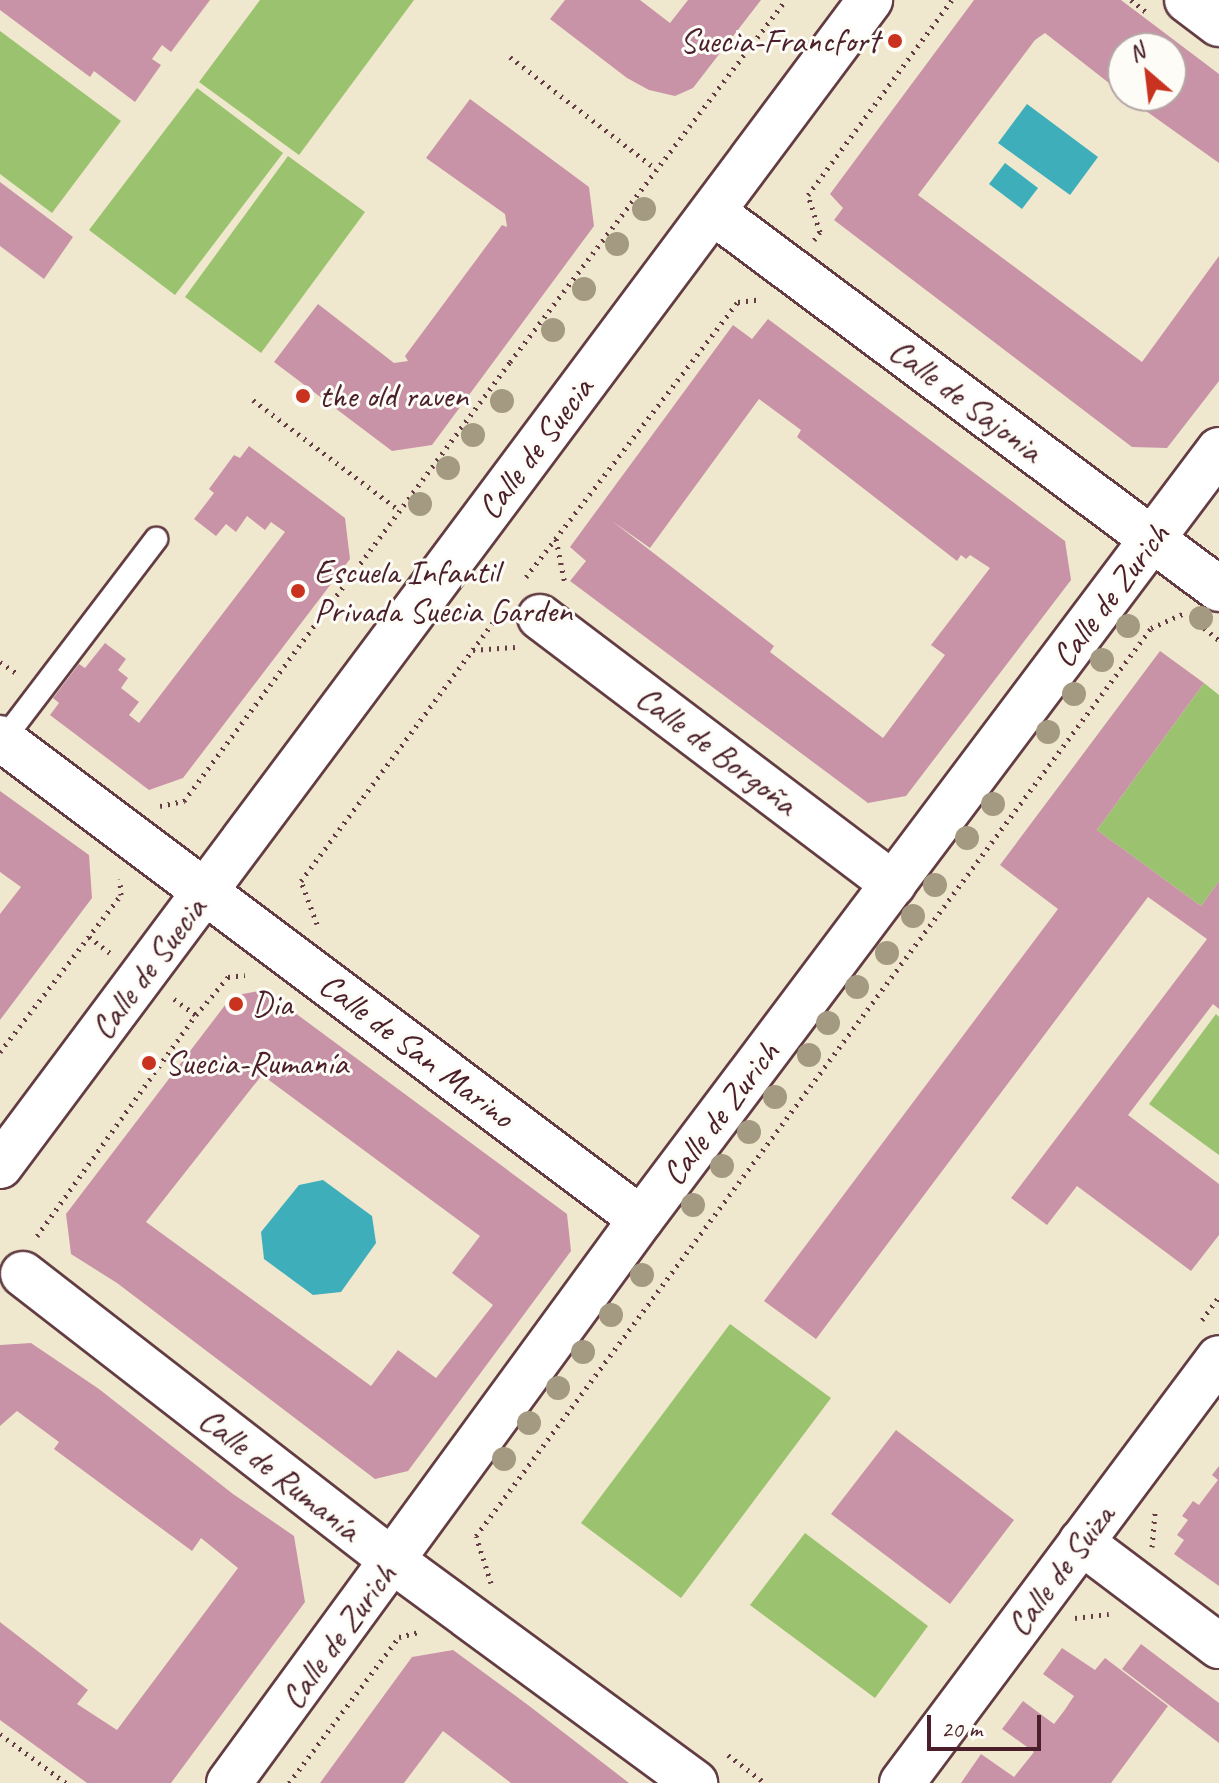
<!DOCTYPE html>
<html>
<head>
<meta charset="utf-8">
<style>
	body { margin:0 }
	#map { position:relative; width:1219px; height:1783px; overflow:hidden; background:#f0e8ce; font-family:Caveat,sans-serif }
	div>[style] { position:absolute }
	.green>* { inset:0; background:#9bc26e }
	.water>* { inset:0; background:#3faebb }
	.building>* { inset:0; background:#c993a7 }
	.path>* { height:5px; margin-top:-2.5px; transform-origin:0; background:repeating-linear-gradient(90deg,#633d43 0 2px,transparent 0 8px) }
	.roads { filter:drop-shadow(2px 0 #633d43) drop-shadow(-2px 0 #633d43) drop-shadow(0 2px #633d43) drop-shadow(0 -2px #633d43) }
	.service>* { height:22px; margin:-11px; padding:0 11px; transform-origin:11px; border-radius:11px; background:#fff }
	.minor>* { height:44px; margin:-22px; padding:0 22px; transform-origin:22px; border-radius:22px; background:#fff }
	.tertiary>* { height:44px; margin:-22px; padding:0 22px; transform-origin:22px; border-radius:22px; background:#fff }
	.trees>* { width:24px; height:24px; margin:-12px; border-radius:50%; background:#a49981 }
	.dots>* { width:22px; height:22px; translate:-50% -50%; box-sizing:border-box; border:4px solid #fdfcf7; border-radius:50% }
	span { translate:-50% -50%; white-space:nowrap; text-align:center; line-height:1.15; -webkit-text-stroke:6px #fdfcf7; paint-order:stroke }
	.poi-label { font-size:34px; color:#4a1f2b }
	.right { translate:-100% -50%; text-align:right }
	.left { translate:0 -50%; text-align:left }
	.street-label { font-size:34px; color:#4a1f2b }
	.north { position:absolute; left:1107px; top:32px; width:80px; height:80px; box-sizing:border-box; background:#fdfcf7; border:2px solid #b5a4a5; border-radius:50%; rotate:332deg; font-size:22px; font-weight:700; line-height:32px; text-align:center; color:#4a1f2b }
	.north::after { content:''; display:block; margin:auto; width:28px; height:36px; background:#c8321e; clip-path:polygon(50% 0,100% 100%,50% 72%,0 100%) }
	.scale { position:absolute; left:927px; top:1715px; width:114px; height:36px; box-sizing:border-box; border:4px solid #4a1f2b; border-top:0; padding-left:10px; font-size:24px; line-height:28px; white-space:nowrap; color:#4a1f2b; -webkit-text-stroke:6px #fdfcf7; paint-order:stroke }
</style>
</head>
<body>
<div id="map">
	<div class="green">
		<div style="clip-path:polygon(260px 0,414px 0,299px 155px,199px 82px)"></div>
		<div style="clip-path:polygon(0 31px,121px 121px,52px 213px,0 174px)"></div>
		<div style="clip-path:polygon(197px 88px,283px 153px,175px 295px,89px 230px)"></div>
		<div style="clip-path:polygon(288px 156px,365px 212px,261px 353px,185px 297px)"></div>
		<div style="clip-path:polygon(1204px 683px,1219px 695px,1219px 881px,1201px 906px,1097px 830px)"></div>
		<div style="clip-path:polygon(1216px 1014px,1219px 1017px,1219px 1155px,1149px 1104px)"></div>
		<div style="clip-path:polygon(730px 1324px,831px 1398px,681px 1598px,581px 1523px)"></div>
		<div style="clip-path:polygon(805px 1533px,928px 1626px,875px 1698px,750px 1605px)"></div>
	</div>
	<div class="water">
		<div style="clip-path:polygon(1027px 104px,1098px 157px,1070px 195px,998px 143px)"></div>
		<div style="clip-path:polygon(1005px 163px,1038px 188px,1022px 209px,989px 184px)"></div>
		<div style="clip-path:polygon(323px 1180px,372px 1216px,376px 1243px,341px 1292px,313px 1295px,264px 1259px,261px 1232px,299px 1185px)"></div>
	</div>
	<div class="building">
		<div style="clip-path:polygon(0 0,210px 0,171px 52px,162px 45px,152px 59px,161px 65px,135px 102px,94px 71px,90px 77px,0 10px)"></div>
		<div style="clip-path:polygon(565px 0,640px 0,670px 23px,688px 0,761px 0,693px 88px,675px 96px,649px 90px,627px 78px,550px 19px)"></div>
		<div style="clip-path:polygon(974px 0,1121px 0,1219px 74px,1219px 163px,1125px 96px,1171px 96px,1171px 48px,1123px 48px,1123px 94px,1045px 33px,1035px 40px,918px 195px,1142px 362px,1219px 256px,1219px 381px,1167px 448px,1132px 447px,834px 220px,843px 208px,830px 194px)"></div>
		<div style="clip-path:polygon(470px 99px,589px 187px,594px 226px,432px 445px,392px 451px,274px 362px,318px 304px,394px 363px,408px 361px,405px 356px,502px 225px,507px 227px,505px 214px,426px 158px)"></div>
		<div style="clip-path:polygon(0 182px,73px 237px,44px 279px,0 246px)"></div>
		<div style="clip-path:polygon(evenodd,768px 319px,1065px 541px,1071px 580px,906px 796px,868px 803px,570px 581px,586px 561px,570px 547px,733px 325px,752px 339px,768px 319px,759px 399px,801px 430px,797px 437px,957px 561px,961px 555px,966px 559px,970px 555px,990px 568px,931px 645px,945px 655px,883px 738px,770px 652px,774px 646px,612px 521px,650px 548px,759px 399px)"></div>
		<div style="clip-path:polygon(249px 446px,345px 518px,350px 559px,183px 778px,149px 790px,50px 715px,59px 703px,53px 698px,79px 664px,85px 668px,105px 643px,126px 659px,118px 670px,128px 678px,121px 688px,139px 702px,129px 715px,139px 723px,285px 532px,271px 522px,265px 530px,247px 516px,236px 532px,226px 524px,216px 536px,194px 519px,214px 493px,209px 489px,234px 455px,240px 458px)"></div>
		<div style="clip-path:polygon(1160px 651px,1204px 683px,1097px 830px,1201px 906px,1219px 881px,1219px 1009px,1213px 1004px,1128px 1115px,1219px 1184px,1219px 1235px,1191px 1271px,1077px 1186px,1047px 1225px,1011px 1198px,1207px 939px,1148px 897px,816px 1339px,764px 1301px,1058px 909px,1000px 865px)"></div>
		<div style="clip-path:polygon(0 791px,89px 855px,92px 898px,0 1020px,0 914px,21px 887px,0 872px)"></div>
		<div style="clip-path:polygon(evenodd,264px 990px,567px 1214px,571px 1251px,408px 1471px,375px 1479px,117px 1283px,71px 1254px,66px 1214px,232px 996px,264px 990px,262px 1075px,480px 1236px,452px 1273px,493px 1305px,436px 1378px,398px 1350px,371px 1386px,146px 1222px,262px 1075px)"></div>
		<div style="clip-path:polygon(31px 1343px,99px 1389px,233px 1494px,294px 1536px,305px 1602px,171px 1783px,87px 1783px,0 1720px,0 1622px,88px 1690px,77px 1704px,117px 1730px,238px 1568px,201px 1538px,192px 1551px,54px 1449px,59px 1442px,17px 1411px,0 1426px,0 1345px)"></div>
		<div style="clip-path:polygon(896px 1430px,1014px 1520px,950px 1604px,831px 1514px)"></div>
		<div style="clip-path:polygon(1219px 1466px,1219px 1586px,1174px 1554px,1184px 1540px,1177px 1535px,1188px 1520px,1182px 1516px,1193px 1501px,1199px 1505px,1208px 1493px,1218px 1480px,1212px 1475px)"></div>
		<div style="clip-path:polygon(1141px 1644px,1219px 1703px,1219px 1743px,1122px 1669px)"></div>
		<div style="clip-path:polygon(1062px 1648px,1095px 1670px,1105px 1658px,1168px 1706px,1111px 1783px,961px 1783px,981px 1754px,1014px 1777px,1034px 1752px,1002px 1729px,1023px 1701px,1054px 1724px,1064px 1711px,1074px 1696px,1043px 1674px)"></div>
		<div style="clip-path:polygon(453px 1650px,528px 1705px,629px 1783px,511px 1783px,443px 1731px,404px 1783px,320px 1783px,412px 1657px)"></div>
	</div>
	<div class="path">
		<div style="left:1131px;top:0;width:23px;rotate:38deg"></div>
		<div style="left:510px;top:57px;width:184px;rotate:37.5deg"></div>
		<div style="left:814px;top:240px;width:10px;rotate:-53deg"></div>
		<div style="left:820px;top:232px;width:39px;rotate:-108deg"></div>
		<div style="left:808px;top:195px;width:242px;rotate:-53.6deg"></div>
		<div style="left:253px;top:400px;width:183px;rotate:37deg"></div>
		<div style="left:556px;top:539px;width:46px;rotate:78.7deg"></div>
		<div style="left:526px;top:577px;width:347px;rotate:-52.4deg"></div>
		<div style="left:738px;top:302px;width:23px;rotate:-7deg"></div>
		<div style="left:1204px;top:628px;width:19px;rotate:39deg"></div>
		<div style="left:473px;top:650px;width:42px;rotate:-4.1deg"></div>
		<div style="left:0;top:662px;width:23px;rotate:34deg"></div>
		<div style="left:160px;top:806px;width:25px;rotate:-12deg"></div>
		<div style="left:184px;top:801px;width:547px;rotate:-53.4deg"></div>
		<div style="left:510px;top:362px;width:455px;rotate:-52.7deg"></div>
		<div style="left:317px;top:924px;width:46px;rotate:-110.4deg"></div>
		<div style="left:301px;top:881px;width:332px;rotate:-53.4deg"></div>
		<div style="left:89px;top:937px;width:26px;rotate:37deg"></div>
		<div style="left:174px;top:999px;width:27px;rotate:36deg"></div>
		<div style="left:0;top:1052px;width:198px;rotate:-52.4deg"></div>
		<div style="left:121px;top:895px;width:16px;rotate:-94deg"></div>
		<div style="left:37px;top:1236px;width:272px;rotate:-54.3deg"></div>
		<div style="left:196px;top:1015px;width:50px;rotate:-49.9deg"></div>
		<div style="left:228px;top:977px;width:17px;rotate:-7deg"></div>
		<div style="left:1202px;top:1320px;width:29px;rotate:-54deg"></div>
		<div style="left:1152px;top:1547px;width:34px;rotate:-85deg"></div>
		<div style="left:491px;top:1583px;width:49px;rotate:-107.7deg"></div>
		<div style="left:476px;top:1536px;width:1131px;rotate:-53.37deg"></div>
		<div style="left:1151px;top:628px;width:35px;rotate:-24deg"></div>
		<div style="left:1075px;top:1618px;width:34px;rotate:-7deg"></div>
		<div style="left:0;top:1734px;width:82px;rotate:36.6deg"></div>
		<div style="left:728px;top:1755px;width:46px;rotate:37.1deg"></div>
		<div style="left:289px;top:1783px;width:183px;rotate:-53deg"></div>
		<div style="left:399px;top:1637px;width:21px;rotate:-14deg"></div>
	</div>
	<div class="roads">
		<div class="service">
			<div style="left:3px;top:740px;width:253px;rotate:-52.7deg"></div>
		</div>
		<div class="minor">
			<div style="left:1187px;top:0;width:40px;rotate:37deg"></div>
			<div style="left:713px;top:212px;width:631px;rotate:36.69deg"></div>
			<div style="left:540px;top:617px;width:443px;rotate:37.1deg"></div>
			<div style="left:0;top:738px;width:801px;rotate:36.88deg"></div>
			<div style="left:23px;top:1274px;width:468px;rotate:37.8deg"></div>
			<div style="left:393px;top:1561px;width:375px;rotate:36.3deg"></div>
			<div style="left:1081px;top:1542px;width:173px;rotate:37deg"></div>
			<div style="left:229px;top:1783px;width:698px;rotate:-53.85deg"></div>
			<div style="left:641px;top:1219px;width:962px;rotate:-53.07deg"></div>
			<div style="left:902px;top:1783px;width:530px;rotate:-53.28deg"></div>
		</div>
		<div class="tertiary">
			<div style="left:0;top:1166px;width:1455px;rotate:-53.27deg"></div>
		</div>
	</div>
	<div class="trees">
		<div style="left:644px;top:209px"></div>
		<div style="left:617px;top:244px"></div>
		<div style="left:584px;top:289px"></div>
		<div style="left:553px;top:330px"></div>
		<div style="left:502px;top:401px"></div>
		<div style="left:473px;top:435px"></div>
		<div style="left:448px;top:468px"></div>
		<div style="left:420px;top:504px"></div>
		<div style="left:1201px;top:618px"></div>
		<div style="left:1128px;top:626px"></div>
		<div style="left:1102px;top:660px"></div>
		<div style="left:1074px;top:694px"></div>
		<div style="left:1048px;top:732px"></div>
		<div style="left:993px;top:804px"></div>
		<div style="left:967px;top:838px"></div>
		<div style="left:935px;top:885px"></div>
		<div style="left:913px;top:916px"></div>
		<div style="left:887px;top:953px"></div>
		<div style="left:857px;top:987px"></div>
		<div style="left:828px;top:1023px"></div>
		<div style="left:809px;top:1055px"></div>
		<div style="left:775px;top:1097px"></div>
		<div style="left:749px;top:1132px"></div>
		<div style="left:722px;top:1166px"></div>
		<div style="left:693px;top:1205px"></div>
		<div style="left:642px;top:1275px"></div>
		<div style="left:611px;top:1315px"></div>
		<div style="left:583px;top:1352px"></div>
		<div style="left:558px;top:1388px"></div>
		<div style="left:529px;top:1423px"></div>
		<div style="left:504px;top:1459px"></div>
	</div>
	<div class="dots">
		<div style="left:895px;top:41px;background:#c8321e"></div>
		<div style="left:303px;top:396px;background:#c8321e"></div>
		<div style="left:298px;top:591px;background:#c8321e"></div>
		<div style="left:236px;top:1004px;background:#c8321e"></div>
		<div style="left:149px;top:1063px;background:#c8321e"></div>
	</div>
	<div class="poi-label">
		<span class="right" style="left:879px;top:41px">Suecia-Francfort</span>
		<span class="left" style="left:319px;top:396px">the old raven</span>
		<span class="left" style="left:314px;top:591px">Escuela Infantil<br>Privada Suecia Garden</span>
		<span class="left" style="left:252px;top:1004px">Dia</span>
		<span class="left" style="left:165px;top:1063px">Suecia-Rumanía</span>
	</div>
	<div class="street-label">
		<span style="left:966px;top:400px;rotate:37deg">Calle de Sajonia</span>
		<span style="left:535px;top:448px;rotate:-53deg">Calle de Suecia</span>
		<span style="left:1110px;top:595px;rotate:-53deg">Calle de Zurich</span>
		<span style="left:717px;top:750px;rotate:37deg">Calle de Borgoña</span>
		<span style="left:148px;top:968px;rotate:-53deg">Calle de Suecia</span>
		<span style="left:417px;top:1050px;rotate:37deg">Calle de San Marino</span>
		<span style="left:720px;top:1113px;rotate:-53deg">Calle de Zurich</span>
		<span style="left:280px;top:1474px;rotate:38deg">Calle de Rumanía</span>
		<span style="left:1060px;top:1570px;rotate:-53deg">Calle de Suiza</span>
		<span style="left:338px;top:1636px;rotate:-54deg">Calle de Zurich</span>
	</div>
	<div class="north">N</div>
	<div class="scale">20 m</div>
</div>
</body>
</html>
